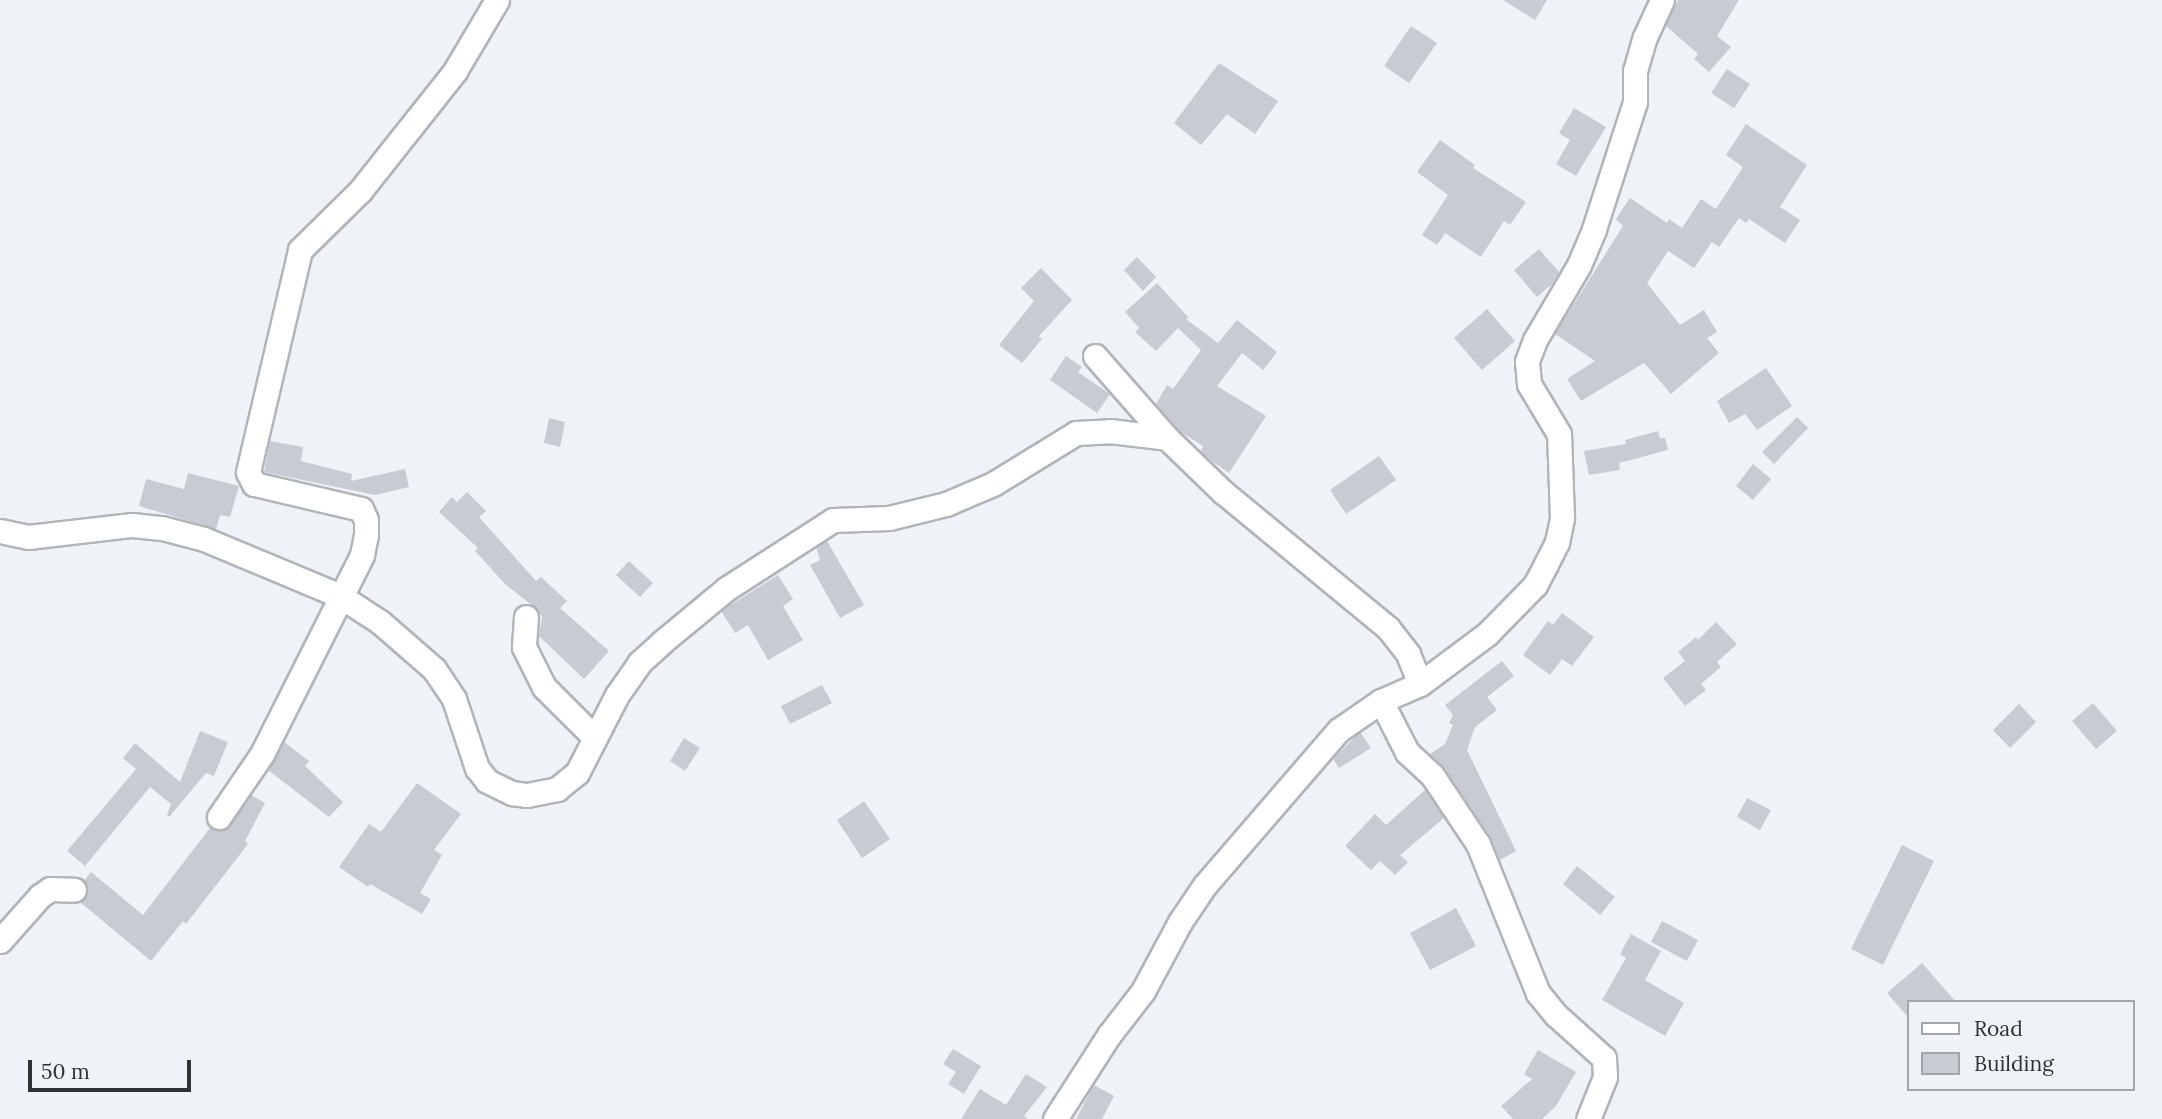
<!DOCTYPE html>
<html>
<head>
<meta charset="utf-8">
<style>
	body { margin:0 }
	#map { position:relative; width:2162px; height:1119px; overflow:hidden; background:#eff3f8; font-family:Lora,serif }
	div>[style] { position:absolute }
	.building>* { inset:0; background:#c8cbd1 }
	.roads { filter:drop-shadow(2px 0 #b1b4b9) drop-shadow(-2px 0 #b1b4b9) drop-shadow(0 2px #b1b4b9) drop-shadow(0 -2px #b1b4b9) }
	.minor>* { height:23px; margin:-11.5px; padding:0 11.5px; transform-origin:11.5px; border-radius:11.5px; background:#fff }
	span { translate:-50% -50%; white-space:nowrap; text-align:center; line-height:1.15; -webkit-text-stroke:7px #eff3f8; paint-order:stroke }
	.legend { position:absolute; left:1907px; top:1000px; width:228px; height:91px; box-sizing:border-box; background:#eff3f8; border:2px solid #a2a5a9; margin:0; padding:9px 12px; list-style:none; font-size:21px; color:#2f3133 }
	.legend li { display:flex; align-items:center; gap:14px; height:35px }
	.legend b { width:35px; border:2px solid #a2a5a9 }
	.scale { position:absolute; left:28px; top:1060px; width:163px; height:32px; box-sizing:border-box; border:4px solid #2f3133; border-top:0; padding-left:9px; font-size:21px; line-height:24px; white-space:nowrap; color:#2f3133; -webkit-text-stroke:5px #eff3f8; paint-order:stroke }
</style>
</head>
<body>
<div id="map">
	<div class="building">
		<div style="clip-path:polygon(1503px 0,1547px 0,1535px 20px)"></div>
		<div style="clip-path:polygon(1678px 0,1739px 0,1717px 36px,1731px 47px,1709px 72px,1694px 59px,1698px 54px,1666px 26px)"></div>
		<div style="clip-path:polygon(1411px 26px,1437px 43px,1409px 83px,1384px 66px)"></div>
		<div style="clip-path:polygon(1219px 63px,1278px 101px,1255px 134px,1227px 114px,1201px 145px,1174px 123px)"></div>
		<div style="clip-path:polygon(1727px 69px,1750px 84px,1734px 108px,1711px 93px)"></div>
		<div style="clip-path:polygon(1574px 108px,1606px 127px,1576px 176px,1556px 164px,1570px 140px,1559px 133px)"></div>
		<div style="clip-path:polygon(1746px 124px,1807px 165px,1780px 207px,1800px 220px,1785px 243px,1749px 219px,1746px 223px,1739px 218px,1719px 247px,1712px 242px,1694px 268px,1668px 251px,1647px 283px,1680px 325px,1704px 310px,1717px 332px,1707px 338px,1719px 353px,1671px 394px,1644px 363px,1581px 401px,1567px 379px,1595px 361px,1555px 334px,1623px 226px,1616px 219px,1630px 198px,1667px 223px,1669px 219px,1682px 228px,1701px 199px,1716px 209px,1743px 167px,1726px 155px)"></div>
		<div style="clip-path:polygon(1440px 140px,1475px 165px,1473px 168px,1526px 202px,1510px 225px,1504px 221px,1481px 257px,1445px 233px,1437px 245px,1422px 235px,1448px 195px,1417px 172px)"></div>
		<div style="clip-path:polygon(1539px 249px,1559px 272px,1552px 284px,1537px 297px,1514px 270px)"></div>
		<div style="clip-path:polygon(1137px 257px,1156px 277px,1143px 291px,1124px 270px)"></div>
		<div style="clip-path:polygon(1041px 268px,1072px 300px,1039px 336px,1042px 339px,1022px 363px,999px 345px,1034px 301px,1021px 288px)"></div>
		<div style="clip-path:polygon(1157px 283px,1188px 317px,1186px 319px,1218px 343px,1237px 320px,1277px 352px,1263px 370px,1242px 353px,1217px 386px,1266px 416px,1229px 473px,1213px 462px,1201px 451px,1203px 446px,1181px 432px,1156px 404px,1167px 385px,1173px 389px,1201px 350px,1178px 328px,1156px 351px,1135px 332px,1139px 328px,1125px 312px)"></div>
		<div style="clip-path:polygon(1487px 309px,1515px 341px,1482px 370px,1454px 338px)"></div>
		<div style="clip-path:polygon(1066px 356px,1082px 367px,1078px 372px,1110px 394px,1097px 413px,1050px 380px)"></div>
		<div style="clip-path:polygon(1766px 368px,1792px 406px,1757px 430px,1745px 414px,1729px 423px,1717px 401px)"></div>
		<div style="clip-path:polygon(1797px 417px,1808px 428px,1774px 464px,1762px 452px)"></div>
		<div style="clip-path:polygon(549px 418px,565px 422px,560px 447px,544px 443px)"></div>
		<div style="clip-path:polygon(1658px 431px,1660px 438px,1665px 438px,1668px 450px,1619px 463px,1620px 470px,1589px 475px,1584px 451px,1626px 444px,1625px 440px)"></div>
		<div style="clip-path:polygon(270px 441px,303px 447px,301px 461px,352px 474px,351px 481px,405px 469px,409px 487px,375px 495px,264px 472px)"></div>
		<div style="clip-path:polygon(1379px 456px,1396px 480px,1346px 514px,1330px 490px)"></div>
		<div style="clip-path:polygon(1753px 464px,1771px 479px,1753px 500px,1736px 486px)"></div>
		<div style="clip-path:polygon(188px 473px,239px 486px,230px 517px,220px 515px,216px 529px,139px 506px,146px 479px,184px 489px)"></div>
		<div style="clip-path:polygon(467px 492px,486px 511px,479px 517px,536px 581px,541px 577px,567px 601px,560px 608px,609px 651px,584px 679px,539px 636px,542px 617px,538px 610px,506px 585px,475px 551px,478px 548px,439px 512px,452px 497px,457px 502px)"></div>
		<div style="clip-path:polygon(827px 541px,864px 605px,840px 618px,810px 565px,820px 560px,816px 547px)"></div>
		<div style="clip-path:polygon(629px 561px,653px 583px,640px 597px,616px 575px)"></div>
		<div style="clip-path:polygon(778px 575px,793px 599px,783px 606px,803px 640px,768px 660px,748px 625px,735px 633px,721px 611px)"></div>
		<div style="clip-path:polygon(1562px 613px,1594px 637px,1572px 666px,1562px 659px,1550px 675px,1523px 655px,1548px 621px,1553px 625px)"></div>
		<div style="clip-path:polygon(1716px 622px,1737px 644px,1717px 662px,1721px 667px,1701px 684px,1706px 690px,1685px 706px,1663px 678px,1685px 661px,1678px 652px,1696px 637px,1698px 640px)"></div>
		<div style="clip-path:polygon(1502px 661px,1514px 676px,1487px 697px,1497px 710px,1475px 727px,1467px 750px,1516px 851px,1500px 860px,1490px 836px,1444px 767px,1430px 754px,1445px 744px,1453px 725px,1449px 723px,1453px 715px,1445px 705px)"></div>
		<div style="clip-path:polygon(822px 685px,832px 703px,790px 724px,781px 706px)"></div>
		<div style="clip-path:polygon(2093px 703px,2117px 731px,2096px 749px,2072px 721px)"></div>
		<div style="clip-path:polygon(2019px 704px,2036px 722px,2010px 748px,1993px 730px)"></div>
		<div style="clip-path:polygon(200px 731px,228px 742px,214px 776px,206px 773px,169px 817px,167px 815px,171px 804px,150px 787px,85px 866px,67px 851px,136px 769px,123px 758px,135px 743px,180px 782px)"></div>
		<div style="clip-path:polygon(1360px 732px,1371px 748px,1339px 768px,1333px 759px)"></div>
		<div style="clip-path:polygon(684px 738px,700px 748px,685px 771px,670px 761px)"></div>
		<div style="clip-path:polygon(284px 742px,309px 761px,305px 766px,343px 802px,329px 817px,268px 770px)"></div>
		<div style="clip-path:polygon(417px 783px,461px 814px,434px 850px,442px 855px,420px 893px,431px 899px,422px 914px,370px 884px,368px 887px,339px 867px,369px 824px,381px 832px)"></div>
		<div style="clip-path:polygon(1425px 790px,1444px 818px,1400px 855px,1408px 862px,1395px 875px,1380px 861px,1371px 870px,1345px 846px,1375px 814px,1386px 825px)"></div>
		<div style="clip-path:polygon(251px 795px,265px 803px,245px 841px,248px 844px,186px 924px,183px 921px,151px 961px,80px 902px,86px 897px,88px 890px,84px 881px,91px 872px,143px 915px,210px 828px,226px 829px)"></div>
		<div style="clip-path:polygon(1747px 798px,1771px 810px,1760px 830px,1737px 817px)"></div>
		<div style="clip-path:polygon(864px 801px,890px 839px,862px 858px,837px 820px)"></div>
		<div style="clip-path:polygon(1902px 845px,1934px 861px,1883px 965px,1851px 949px)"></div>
		<div style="clip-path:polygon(1577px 866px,1615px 897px,1600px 915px,1563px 884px)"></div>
		<div style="clip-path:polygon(1456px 908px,1476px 946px,1430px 970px,1410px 933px)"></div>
		<div style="clip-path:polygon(1662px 921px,1698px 940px,1687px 961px,1651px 942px)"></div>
		<div style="clip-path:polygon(1631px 934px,1661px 951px,1645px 980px,1684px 1003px,1665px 1036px,1602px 1000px,1626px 958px,1620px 954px)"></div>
		<div style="clip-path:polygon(1922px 963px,1956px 1002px,1908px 1002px,1908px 1017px,1887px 993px)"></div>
		<div style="clip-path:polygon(953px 1049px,981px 1066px,964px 1094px,948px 1084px,956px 1072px,943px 1064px)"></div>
		<div style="clip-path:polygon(1538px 1050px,1576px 1072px,1556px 1106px,1542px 1119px,1513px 1119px,1501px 1106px,1532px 1079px,1524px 1074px)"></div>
		<div style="clip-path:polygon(1026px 1074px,1047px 1087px,1024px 1116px,1028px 1119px,961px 1119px,980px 1089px,1006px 1105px)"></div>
		<div style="clip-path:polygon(1094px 1085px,1114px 1096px,1102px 1119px,1076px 1119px)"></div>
	</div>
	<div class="roads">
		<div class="minor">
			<div style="left:1095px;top:356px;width:109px;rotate:48.7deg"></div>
			<div style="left:1167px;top:438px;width:78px;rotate:44deg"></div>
			<div style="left:1223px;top:492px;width:214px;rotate:39.5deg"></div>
			<div style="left:1388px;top:628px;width:33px;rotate:52deg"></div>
			<div style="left:1408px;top:654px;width:32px;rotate:68deg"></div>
			<div style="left:0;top:531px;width:29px;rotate:12deg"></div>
			<div style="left:28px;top:537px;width:105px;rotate:-6.6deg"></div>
			<div style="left:132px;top:525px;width:30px;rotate:6deg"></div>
			<div style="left:162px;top:528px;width:43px;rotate:14.7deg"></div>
			<div style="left:204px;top:539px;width:147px;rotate:22.7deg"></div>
			<div style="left:340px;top:596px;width:48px;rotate:33deg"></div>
			<div style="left:380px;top:622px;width:72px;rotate:41deg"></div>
			<div style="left:434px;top:669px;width:36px;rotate:56deg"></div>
			<div style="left:454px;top:699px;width:73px;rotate:71.6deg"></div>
			<div style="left:477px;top:768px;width:16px;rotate:52deg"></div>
			<div style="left:487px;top:781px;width:28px;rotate:26deg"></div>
			<div style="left:512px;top:793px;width:15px;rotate:8deg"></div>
			<div style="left:527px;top:795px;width:31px;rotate:-11deg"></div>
			<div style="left:557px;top:789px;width:26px;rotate:-39deg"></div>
			<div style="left:577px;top:773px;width:88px;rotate:-62.9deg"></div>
			<div style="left:617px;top:695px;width:39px;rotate:-55deg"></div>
			<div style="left:639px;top:663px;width:31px;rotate:-42deg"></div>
			<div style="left:662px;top:642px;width:83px;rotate:-39.6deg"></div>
			<div style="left:726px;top:589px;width:127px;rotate:-32.8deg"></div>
			<div style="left:833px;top:520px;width:56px;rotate:-2deg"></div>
			<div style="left:889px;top:518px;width:59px;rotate:-13.8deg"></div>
			<div style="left:946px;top:504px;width:51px;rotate:-23.1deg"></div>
			<div style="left:993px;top:484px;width:97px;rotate:-31.6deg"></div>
			<div style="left:1076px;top:433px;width:34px;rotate:-3deg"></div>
			<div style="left:1110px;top:431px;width:57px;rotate:7deg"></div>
			<div style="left:526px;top:617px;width:30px;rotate:94deg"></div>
			<div style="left:524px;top:647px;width:45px;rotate:63.4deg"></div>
			<div style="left:544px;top:687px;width:72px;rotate:45deg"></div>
			<div style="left:1381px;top:701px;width:57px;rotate:63deg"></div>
			<div style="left:1407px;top:752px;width:34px;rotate:43deg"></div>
			<div style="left:1432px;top:775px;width:83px;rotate:56.3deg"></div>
			<div style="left:1478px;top:844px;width:161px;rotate:68.1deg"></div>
			<div style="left:1538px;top:993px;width:28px;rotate:51deg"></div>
			<div style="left:1556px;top:1015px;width:64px;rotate:41.9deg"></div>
			<div style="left:1604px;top:1058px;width:19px;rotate:87deg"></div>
			<div style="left:1605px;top:1077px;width:45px;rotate:112deg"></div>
			<div style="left:219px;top:817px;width:76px;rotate:-55.7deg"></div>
			<div style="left:262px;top:754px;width:223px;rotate:-63.3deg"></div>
			<div style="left:362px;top:555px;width:20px;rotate:-79deg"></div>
			<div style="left:366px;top:535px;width:15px;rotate:-90deg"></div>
			<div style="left:366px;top:520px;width:12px;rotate:-114deg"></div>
			<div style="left:361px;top:509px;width:110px;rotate:-166.8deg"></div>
			<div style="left:254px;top:484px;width:13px;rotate:-117deg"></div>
			<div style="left:248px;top:472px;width:228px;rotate:-76.8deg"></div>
			<div style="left:300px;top:250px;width:84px;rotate:-44.5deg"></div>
			<div style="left:360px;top:191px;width:153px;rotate:-51.6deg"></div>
			<div style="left:455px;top:71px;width:82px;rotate:-59.4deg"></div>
			<div style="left:0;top:941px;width:60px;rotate:-48.4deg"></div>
			<div style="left:40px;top:896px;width:12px;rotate:-35deg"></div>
			<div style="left:50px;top:889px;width:24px;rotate:2deg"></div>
			<div style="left:1055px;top:1119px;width:100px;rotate:-57.3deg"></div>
			<div style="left:1109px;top:1035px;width:56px;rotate:-52.3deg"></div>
			<div style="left:1143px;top:991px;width:78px;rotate:-61.8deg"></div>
			<div style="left:1180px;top:922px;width:45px;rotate:-56deg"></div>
			<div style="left:1205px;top:885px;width:205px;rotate:-49.2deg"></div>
			<div style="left:1339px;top:730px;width:51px;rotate:-34.6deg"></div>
			<div style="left:1381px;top:701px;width:43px;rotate:-23.6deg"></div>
			<div style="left:1420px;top:684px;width:84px;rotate:-36.7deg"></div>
			<div style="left:1487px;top:634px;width:69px;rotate:-45.6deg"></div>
			<div style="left:1535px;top:585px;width:24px;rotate:-62deg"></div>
			<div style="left:1546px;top:564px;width:25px;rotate:-63deg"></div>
			<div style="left:1557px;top:542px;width:25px;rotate:-78deg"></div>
			<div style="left:1562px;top:518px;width:84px;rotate:-92deg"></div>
			<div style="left:1559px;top:434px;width:58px;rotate:-121deg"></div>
			<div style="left:1529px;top:384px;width:23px;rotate:-95deg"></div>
			<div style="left:1527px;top:361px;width:22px;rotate:-69deg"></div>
			<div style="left:1535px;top:340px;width:87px;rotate:-59.6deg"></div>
			<div style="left:1579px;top:265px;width:39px;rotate:-67deg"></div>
			<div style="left:1594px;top:229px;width:133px;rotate:-72.1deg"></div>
			<div style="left:1635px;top:102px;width:31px;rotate:-90deg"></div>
			<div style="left:1635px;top:71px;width:35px;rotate:-74deg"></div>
			<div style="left:1645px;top:37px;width:41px;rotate:-65.3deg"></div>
		</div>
	</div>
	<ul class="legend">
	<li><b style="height:9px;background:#fff"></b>Road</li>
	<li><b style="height:19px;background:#c8cbd1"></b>Building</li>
	</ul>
	<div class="scale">50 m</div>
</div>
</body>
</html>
